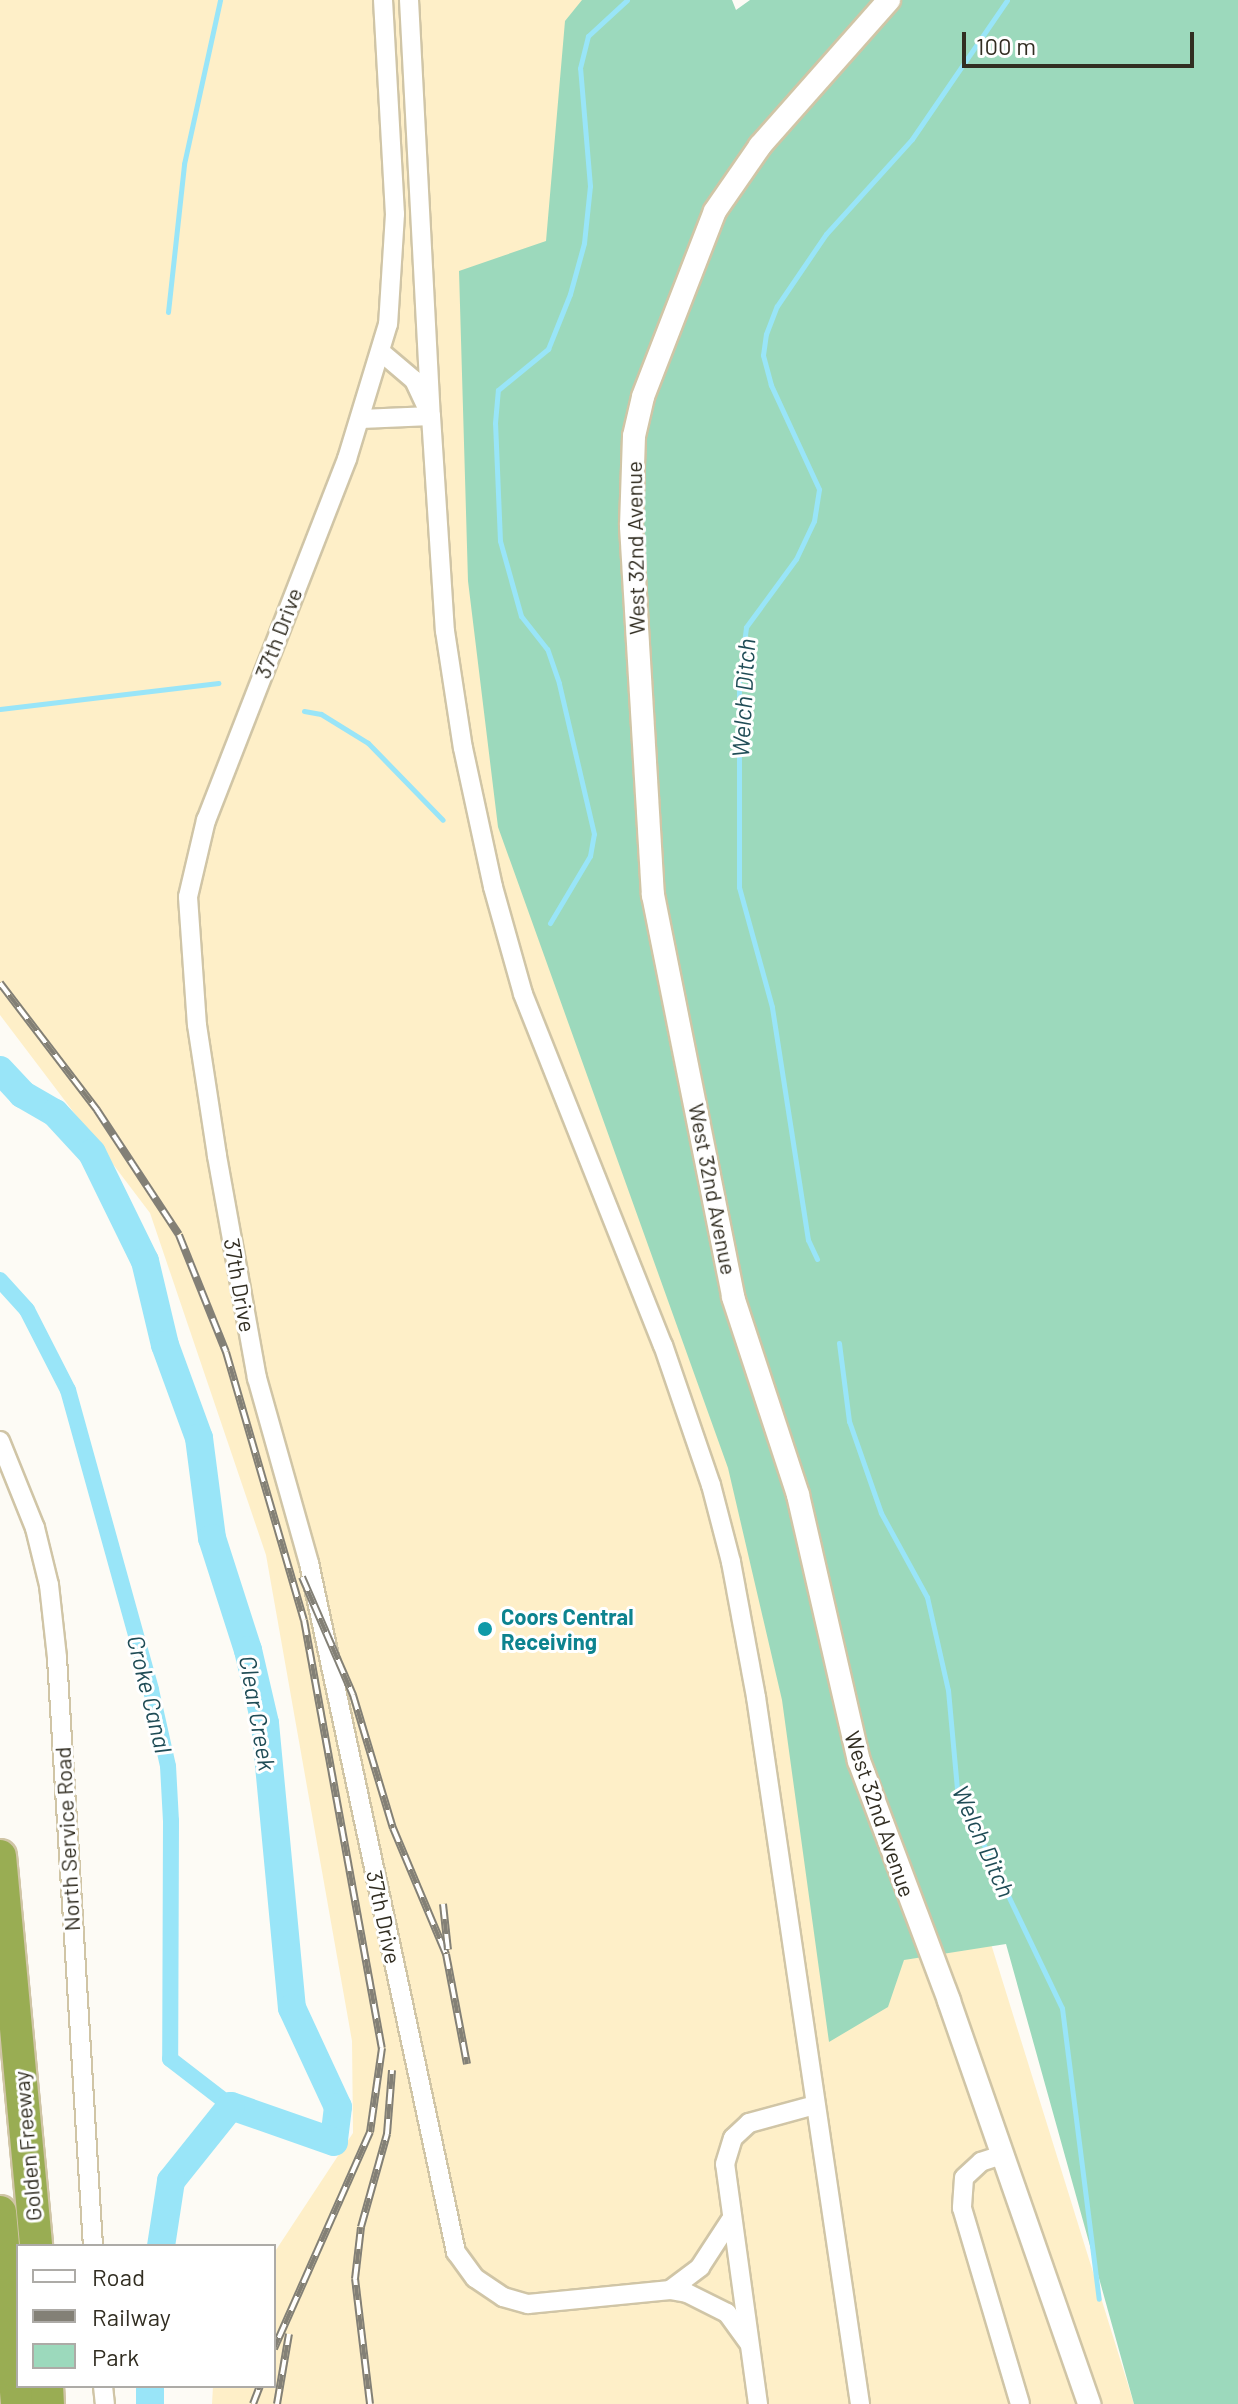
<!DOCTYPE html>
<html>
<head>
<meta charset="utf-8">
<style>
	body { margin:0 }
	#map { position:relative; width:1238px; height:2404px; overflow:hidden; background:#fdfbf5; font-family:Barlow,sans-serif }
	div>[style] { position:absolute }
	.built>* { inset:0; background:#feefc8 }
	.green>* { inset:0; background:#9cd9bc }
	.stream>* { height:5px; margin:-2.5px; padding:0 2.5px; transform-origin:2.5px; border-radius:2.5px; background:#99e5f8 }
	.canal>* { height:16px; margin:-8px; padding:0 8px; transform-origin:8px; border-radius:8px; background:#99e5f8 }
	.river>* { height:28px; margin:-14px; padding:0 14px; transform-origin:14px; border-radius:14px; background:#99e5f8 }
	.roads { filter:drop-shadow(2px 0 #d0c5a6) drop-shadow(-2px 0 #d0c5a6) drop-shadow(0 2px #d0c5a6) drop-shadow(0 -2px #d0c5a6) }
	.minor>* { height:18px; margin:-9px; padding:0 9px; transform-origin:9px; border-radius:9px; background:#fff }
	.tertiary>* { height:22px; margin:-11px; padding:0 11px; transform-origin:11px; border-radius:11px; background:#fff }
	.motorway>* { height:32px; margin:-16px; padding:0 16px; transform-origin:16px; border-radius:16px; background:#99ad53 }
	.rail>* { height:8px; margin-top:-4px; transform-origin:0; background:repeating-linear-gradient(90deg,#fff 0 15px,#838076 0 30px); box-sizing:border-box; border-block:2px solid #838076 }
	.dots>* { width:22px; height:22px; translate:-50% -50%; box-sizing:border-box; border:4px solid #fff; border-radius:50% }
	span { translate:-50% -50%; white-space:nowrap; text-align:center; line-height:1.15; -webkit-text-stroke:6px #fff; paint-order:stroke }
	.street-label { font-size:22px; color:#322e22 }
	.culture-label { font-size:22px; color:#0d838f; font-weight:700 }
	.left { translate:0 -50%; text-align:left }
	.water-label { font-size:24px; color:#1f4c56; font-style:italic }
	.legend { position:absolute; left:16px; top:2244px; width:260px; height:144px; box-sizing:border-box; background:#fff; border:2px solid #adaba7; margin:0; padding:10px 14px; list-style:none; font-size:24px; color:#322e22 }
	.legend li { display:flex; align-items:center; gap:16px; height:40px }
	.legend b { width:40px; border:2px solid #adaba7 }
	.scale { position:absolute; left:962px; top:32px; width:232px; height:36px; box-sizing:border-box; border:4px solid #322e22; border-top:0; padding-left:10px; font-size:24px; line-height:28px; white-space:nowrap; color:#322e22; -webkit-text-stroke:6px #fff; paint-order:stroke }
</style>
</head>
<body>
<div id="map">
	<div class="built">
		<div style="clip-path:polygon(0 0,656px 0,745px 1152px,1134px 2404px,212px 2404px,213px 2386px,274px 2386px,274px 2253px,353px 2133px,352px 2041px,266px 1555px,150px 1213px,0 1015px)"></div>
	</div>
	<div class="green">
		<div style="clip-path:polygon(582px 0,732px 0,736px 10px,750px 0,1238px 0,1238px 2404px,1134px 2404px,1006px 1944px,904px 1960px,888px 2007px,829px 2042px,782px 1700px,728px 1468px,498px 827px,468px 581px,459px 271px,546px 241px,565px 21px)"></div>
	</div>
	<div class="stream">
		<div style="left:168px;top:312px;width:149px;rotate:-83.8deg"></div>
		<div style="left:184px;top:164px;width:168px;rotate:-77.6deg"></div>
		<div style="left:0;top:709px;width:220px;rotate:-6.8deg"></div>
		<div style="left:304px;top:711px;width:17px;rotate:10deg"></div>
		<div style="left:321px;top:714px;width:55px;rotate:31.7deg"></div>
		<div style="left:368px;top:743px;width:107px;rotate:45.8deg"></div>
		<div style="left:550px;top:923px;width:78px;rotate:-59.2deg"></div>
		<div style="left:590px;top:856px;width:22px;rotate:-80deg"></div>
		<div style="left:594px;top:834px;width:155px;rotate:-103.1deg"></div>
		<div style="left:559px;top:683px;width:36px;rotate:-109deg"></div>
		<div style="left:547px;top:649px;width:42px;rotate:-128.2deg"></div>
		<div style="left:521px;top:616px;width:78px;rotate:-105.6deg"></div>
		<div style="left:500px;top:541px;width:118px;rotate:-92.4deg"></div>
		<div style="left:495px;top:423px;width:33px;rotate:-85deg"></div>
		<div style="left:498px;top:390px;width:65px;rotate:-39.4deg"></div>
		<div style="left:548px;top:349px;width:59px;rotate:-68.2deg"></div>
		<div style="left:570px;top:294px;width:53px;rotate:-74.6deg"></div>
		<div style="left:584px;top:243px;width:57px;rotate:-84deg"></div>
		<div style="left:590px;top:186px;width:118px;rotate:-94.8deg"></div>
		<div style="left:580px;top:68px;width:33px;rotate:-76deg"></div>
		<div style="left:588px;top:36px;width:53px;rotate:-42.7deg"></div>
		<div style="left:817px;top:1259px;width:21px;rotate:-115deg"></div>
		<div style="left:808px;top:1240px;width:236px;rotate:-98.8deg"></div>
		<div style="left:772px;top:1007px;width:124px;rotate:-105.4deg"></div>
		<div style="left:739px;top:887px;width:205px;rotate:-90deg"></div>
		<div style="left:739px;top:682px;width:55px;rotate:-82.7deg"></div>
		<div style="left:746px;top:627px;width:84px;rotate:-53.7deg"></div>
		<div style="left:796px;top:559px;width:42px;rotate:-64.7deg"></div>
		<div style="left:814px;top:521px;width:32px;rotate:-81deg"></div>
		<div style="left:819px;top:489px;width:115px;rotate:-114.8deg"></div>
		<div style="left:771px;top:385px;width:31px;rotate:-105deg"></div>
		<div style="left:763px;top:355px;width:21px;rotate:-82deg"></div>
		<div style="left:766px;top:334px;width:30px;rotate:-69deg"></div>
		<div style="left:777px;top:306px;width:87px;rotate:-55.8deg"></div>
		<div style="left:826px;top:234px;width:128px;rotate:-47.8deg"></div>
		<div style="left:912px;top:139px;width:168px;rotate:-55.6deg"></div>
		<div style="left:839px;top:1343px;width:79px;rotate:82.7deg"></div>
		<div style="left:849px;top:1421px;width:97px;rotate:70.8deg"></div>
		<div style="left:881px;top:1513px;width:96px;rotate:61.3deg"></div>
		<div style="left:927px;top:1597px;width:95px;rotate:77.3deg"></div>
		<div style="left:948px;top:1690px;width:99px;rotate:84.8deg"></div>
		<div style="left:957px;top:1789px;width:243px;rotate:64.4deg"></div>
		<div style="left:1062px;top:2008px;width:293px;rotate:82.8deg"></div>
	</div>
	<div class="canal">
		<div style="left:0;top:1280px;width:40px;rotate:48deg"></div>
		<div style="left:27px;top:1310px;width:90px;rotate:62.9deg"></div>
		<div style="left:68px;top:1390px;width:311px;rotate:74.5deg"></div>
		<div style="left:151px;top:1690px;width:78px;rotate:77.4deg"></div>
		<div style="left:168px;top:1766px;width:55px;rotate:86.9deg"></div>
		<div style="left:171px;top:1821px;width:238px;rotate:90.2deg"></div>
		<div style="left:170px;top:2059px;width:77px;rotate:37.6deg"></div>
	</div>
	<div class="river">
		<div style="left:0;top:1070px;width:33px;rotate:47deg"></div>
		<div style="left:22px;top:1094px;width:38px;rotate:30deg"></div>
		<div style="left:55px;top:1113px;width:54px;rotate:47.2deg"></div>
		<div style="left:92px;top:1153px;width:120px;rotate:63.9deg"></div>
		<div style="left:145px;top:1261px;width:86px;rotate:76.6deg"></div>
		<div style="left:165px;top:1345px;width:99px;rotate:69.9deg"></div>
		<div style="left:199px;top:1438px;width:101px;rotate:82.6deg"></div>
		<div style="left:212px;top:1538px;width:118px;rotate:72.2deg"></div>
		<div style="left:248px;top:1650px;width:75px;rotate:76.9deg"></div>
		<div style="left:265px;top:1723px;width:286px;rotate:84.6deg"></div>
		<div style="left:292px;top:2008px;width:109px;rotate:65.1deg"></div>
		<div style="left:338px;top:2107px;width:35px;rotate:97deg"></div>
		<div style="left:334px;top:2142px;width:109px;rotate:-160.7deg"></div>
		<div style="left:231px;top:2106px;width:96px;rotate:128.7deg"></div>
		<div style="left:171px;top:2181px;width:66px;rotate:98.7deg"></div>
		<div style="left:150px;top:2404px;width:18px;rotate:-90deg"></div>
	</div>
	<div class="roads">
		<div class="minor">
			<div style="left:383px;top:0;width:214px;rotate:86.8deg"></div>
			<div style="left:395px;top:214px;width:110px;rotate:93.6deg"></div>
			<div style="left:388px;top:324px;width:141px;rotate:106.9deg"></div>
			<div style="left:347px;top:459px;width:388px;rotate:111.3deg"></div>
			<div style="left:206px;top:820px;width:79px;rotate:103.2deg"></div>
			<div style="left:188px;top:897px;width:128px;rotate:86deg"></div>
			<div style="left:197px;top:1025px;width:133px;rotate:81.3deg"></div>
			<div style="left:217px;top:1156px;width:226px;rotate:79.8deg"></div>
			<div style="left:257px;top:1378px;width:192px;rotate:74.3deg"></div>
			<div style="left:309px;top:1563px;width:705px;rotate:77.96deg"></div>
			<div style="left:456px;top:2252px;width:32px;rotate:54deg"></div>
			<div style="left:475px;top:2278px;width:34px;rotate:34deg"></div>
			<div style="left:503px;top:2297px;width:26px;rotate:16deg"></div>
			<div style="left:528px;top:2304px;width:143px;rotate:-5.6deg"></div>
			<div style="left:670px;top:2290px;width:17px;rotate:10deg"></div>
			<div style="left:687px;top:2293px;width:45px;rotate:26.6deg"></div>
			<div style="left:727px;top:2313px;width:37px;rotate:54deg"></div>
			<div style="left:409px;top:0;width:417px;rotate:87deg"></div>
			<div style="left:381px;top:352px;width:43px;rotate:40.3deg"></div>
			<div style="left:414px;top:380px;width:29px;rotate:65deg"></div>
			<div style="left:361px;top:419px;width:70px;rotate:-2.5deg"></div>
			<div style="left:431px;top:416px;width:215px;rotate:86.3deg"></div>
			<div style="left:445px;top:631px;width:118px;rotate:81.3deg"></div>
			<div style="left:463px;top:748px;width:142px;rotate:77.8deg"></div>
			<div style="left:493px;top:887px;width:111px;rotate:74.3deg"></div>
			<div style="left:523px;top:994px;width:378px;rotate:68.3deg"></div>
			<div style="left:663px;top:1345px;width:148px;rotate:71.1deg"></div>
			<div style="left:711px;top:1485px;width:80px;rotate:75.4deg"></div>
			<div style="left:731px;top:1562px;width:137px;rotate:79.5deg"></div>
			<div style="left:756px;top:1697px;width:715px;rotate:81.63deg"></div>
			<div style="left:0;top:1441px;width:94px;rotate:68.1deg"></div>
			<div style="left:35px;top:1528px;width:59px;rotate:76.2deg"></div>
			<div style="left:49px;top:1585px;width:73px;rotate:83.7deg"></div>
			<div style="left:57px;top:1658px;width:589px;rotate:86.5deg"></div>
			<div style="left:1002px;top:2155px;width:22px;rotate:162deg"></div>
			<div style="left:981px;top:2162px;width:23px;rotate:137deg"></div>
			<div style="left:964px;top:2178px;width:30px;rotate:94deg"></div>
			<div style="left:962px;top:2208px;width:204px;rotate:73.5deg"></div>
			<div style="left:670px;top:2290px;width:38px;rotate:-37deg"></div>
			<div style="left:700px;top:2267px;width:55px;rotate:-56.9deg"></div>
			<div style="left:103px;top:2386px;width:18px;rotate:84deg"></div>
			<div style="left:758px;top:2404px;width:242px;rotate:-97.8deg"></div>
			<div style="left:725px;top:2164px;width:27px;rotate:-73deg"></div>
			<div style="left:733px;top:2138px;width:22px;rotate:-43deg"></div>
			<div style="left:749px;top:2123px;width:68px;rotate:-15.3deg"></div>
		</div>
		<div class="tertiary">
			<div style="left:889px;top:0;width:195px;rotate:131.5deg"></div>
			<div style="left:760px;top:146px;width:79px;rotate:124.7deg"></div>
			<div style="left:715px;top:211px;width:199px;rotate:111.2deg"></div>
			<div style="left:643px;top:397px;width:40px;rotate:103deg"></div>
			<div style="left:634px;top:436px;width:90px;rotate:91.9deg"></div>
			<div style="left:631px;top:526px;width:370px;rotate:86.6deg"></div>
			<div style="left:653px;top:895px;width:410px;rotate:78.7deg"></div>
			<div style="left:733px;top:1297px;width:208px;rotate:71.8deg"></div>
			<div style="left:798px;top:1495px;width:273px;rotate:77.1deg"></div>
			<div style="left:859px;top:1761px;width:256px;rotate:69.4deg"></div>
			<div style="left:949px;top:2001px;width:427px;rotate:70.8deg"></div>
		</div>
		<div class="motorway">
			<div style="left:0;top:1856px;width:392px;rotate:84.7deg"></div>
			<div style="left:0;top:2212px;width:193px;rotate:84.9deg"></div>
			<div style="left:47px;top:2386px;width:18px;rotate:87deg"></div>
		</div>
	</div>
	<div class="rail">
		<div style="left:0;top:983px;width:160px;rotate:52.6deg"></div>
		<div style="left:97px;top:1110px;width:149px;rotate:56.7deg"></div>
		<div style="left:179px;top:1235px;width:126px;rotate:68.1deg"></div>
		<div style="left:226px;top:1352px;width:279px;rotate:73.8deg"></div>
		<div style="left:304px;top:1620px;width:435px;rotate:79.7deg"></div>
		<div style="left:382px;top:2048px;width:85px;rotate:98.1deg"></div>
		<div style="left:370px;top:2132px;width:237px;rotate:113.9deg"></div>
		<div style="left:302px;top:1577px;width:129px;rotate:66.6deg"></div>
		<div style="left:353px;top:1695px;width:139px;rotate:73.3deg"></div>
		<div style="left:393px;top:1828px;width:137px;rotate:67.2deg"></div>
		<div style="left:446px;top:1954px;width:112px;rotate:79.2deg"></div>
		<div style="left:443px;top:1904px;width:46px;rotate:83.8deg"></div>
		<div style="left:253px;top:2404px;width:19px;rotate:-69deg"></div>
		<div style="left:277px;top:2404px;width:71px;rotate:-80.3deg"></div>
		<div style="left:370px;top:2404px;width:126px;rotate:-96.8deg"></div>
		<div style="left:355px;top:2279px;width:52px;rotate:-83.4deg"></div>
		<div style="left:361px;top:2227px;width:97px;rotate:-74.4deg"></div>
		<div style="left:387px;top:2134px;width:64px;rotate:-85.5deg"></div>
	</div>
	<div class="dots">
		<div style="left:485px;top:1629px;background:#0f9aa8"></div>
	</div>
	<div class="street-label">
		<span style="left:635px;top:548px;rotate:-91deg">West 32nd Avenue</span>
		<span style="left:278px;top:633px;rotate:-69deg">37th Drive</span>
		<span style="left:713px;top:1189px;rotate:79deg">West 32nd Avenue</span>
		<span style="left:240px;top:1285px;rotate:80deg">37th Drive</span>
		<span style="left:880px;top:1814px;rotate:71deg">West 32nd Avenue</span>
		<span style="left:67px;top:1839px;rotate:-93deg">North Service Road</span>
		<span style="left:384px;top:1917px;rotate:78deg">37th Drive</span>
		<span style="left:27px;top:2146px;rotate:-95deg">Golden Freeway</span>
	</div>
	<div class="culture-label">
		<span class="left" style="left:501px;top:1629px">Coors Central<br>Receiving</span>
	</div>
	<div class="water-label">
		<span style="left:743px;top:698px;rotate:-87deg">Welch Ditch</span>
		<span style="left:150px;top:1694px;rotate:76deg">Croke Canal</span>
		<span style="left:258px;top:1713px;rotate:80deg">Clear Creek</span>
		<span style="left:984px;top:1841px;rotate:66deg">Welch Ditch</span>
	</div>
	<ul class="legend">
	<li><b style="height:10px;background:#fff"></b>Road</li>
	<li><b style="height:10px;background:#838076"></b>Railway</li>
	<li><b style="height:22px;background:#9cd9bc"></b>Park</li>
	</ul>
	<div class="scale">100 m</div>
</div>
</body>
</html>
